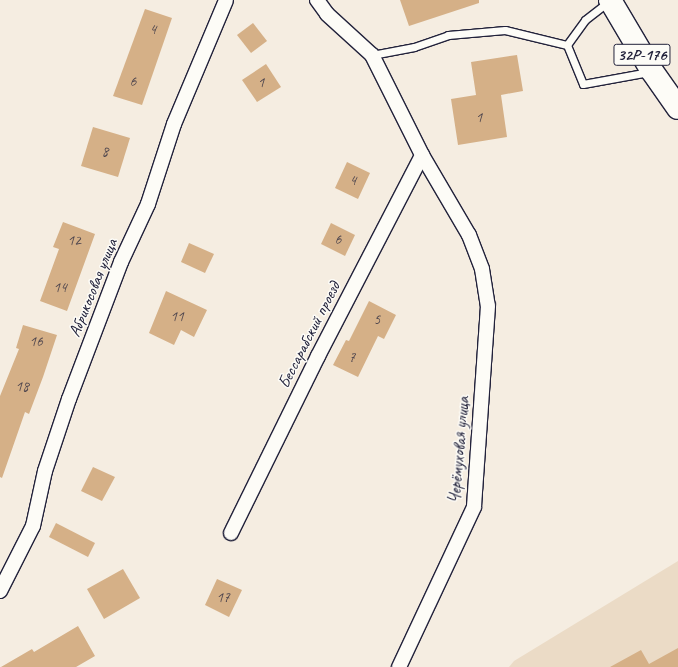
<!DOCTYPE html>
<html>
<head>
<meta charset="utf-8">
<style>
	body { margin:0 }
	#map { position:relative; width:678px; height:667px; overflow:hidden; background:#f5ede1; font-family:Caveat,sans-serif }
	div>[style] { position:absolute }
	.built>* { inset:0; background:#ebdbc6 }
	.building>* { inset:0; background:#d5b087 }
	.roads { filter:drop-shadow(1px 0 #22223b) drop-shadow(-1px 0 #22223b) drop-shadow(0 1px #22223b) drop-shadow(0 -1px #22223b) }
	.service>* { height:7px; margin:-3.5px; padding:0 3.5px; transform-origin:3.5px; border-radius:3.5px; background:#fdfcf7 }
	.minor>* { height:14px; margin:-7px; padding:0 7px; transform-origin:7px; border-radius:7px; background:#fdfcf7 }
	.primary>* { height:22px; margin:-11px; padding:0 11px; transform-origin:11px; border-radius:11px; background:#fdfcf7 }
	span { translate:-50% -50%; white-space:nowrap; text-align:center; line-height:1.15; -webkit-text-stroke:3px #fdfcf7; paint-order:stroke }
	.number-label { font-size:15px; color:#4f464e }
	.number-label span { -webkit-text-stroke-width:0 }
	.shield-label span { padding:1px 3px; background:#fdfcf7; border:1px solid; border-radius:3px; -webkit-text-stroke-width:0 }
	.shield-label { font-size:16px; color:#22223b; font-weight:700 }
	.street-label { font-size:17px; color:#22223b }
</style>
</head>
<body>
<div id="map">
	<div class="built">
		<div style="clip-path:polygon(678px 561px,678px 667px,509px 667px,514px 661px)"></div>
	</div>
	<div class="building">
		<div style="clip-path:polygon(400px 0,479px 0,479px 3px,409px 26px)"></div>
		<div style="clip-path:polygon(145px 9px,172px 18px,142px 105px,113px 96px)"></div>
		<div style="clip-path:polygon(253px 23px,267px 41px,251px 53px,237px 35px)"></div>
		<div style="clip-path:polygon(517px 55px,523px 91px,501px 95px,507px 137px,458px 145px,451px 99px,476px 95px,471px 62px)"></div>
		<div style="clip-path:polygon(266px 64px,281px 87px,257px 102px,242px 80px)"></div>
		<div style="clip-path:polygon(93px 127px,130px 138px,118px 177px,81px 166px)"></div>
		<div style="clip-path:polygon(347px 162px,370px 173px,358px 199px,335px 188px)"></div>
		<div style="clip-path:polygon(63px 222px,95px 234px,67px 311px,40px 301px,59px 249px,53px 247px)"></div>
		<div style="clip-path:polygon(331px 223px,355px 235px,345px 256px,321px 244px)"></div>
		<div style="clip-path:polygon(189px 243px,214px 254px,205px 273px,181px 262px)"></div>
		<div style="clip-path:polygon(166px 291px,207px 310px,194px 337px,181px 330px,174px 345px,149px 333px)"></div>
		<div style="clip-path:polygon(369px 301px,396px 315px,384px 339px,378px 336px,358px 377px,333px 365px,346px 340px,349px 341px)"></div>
		<div style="clip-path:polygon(23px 325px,57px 335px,43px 377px,29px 414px,25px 412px,2px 478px,0 477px,0 396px,19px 349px,16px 348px)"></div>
		<div style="clip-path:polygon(93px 467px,115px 477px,102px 501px,81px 491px)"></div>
		<div style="clip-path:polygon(56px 523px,95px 543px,88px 557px,49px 537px)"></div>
		<div style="clip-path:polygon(123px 569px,140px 598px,104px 619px,87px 589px)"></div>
		<div style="clip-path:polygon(217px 579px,242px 590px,229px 617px,205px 605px)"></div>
		<div style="clip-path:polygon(78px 626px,95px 656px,76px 667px,1px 667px,32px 649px,34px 652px)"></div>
		<div style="clip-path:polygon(678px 648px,678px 667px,610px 667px,641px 650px,649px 664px)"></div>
	</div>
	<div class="roads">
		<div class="service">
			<div style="left:608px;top:2px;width:29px;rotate:142deg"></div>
			<div style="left:585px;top:20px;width:31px;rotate:126deg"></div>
			<div style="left:567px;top:45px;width:42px;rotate:67.7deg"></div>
			<div style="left:583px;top:84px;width:67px;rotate:-10.3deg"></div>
			<div style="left:372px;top:55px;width:43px;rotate:-10.8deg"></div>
			<div style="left:414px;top:47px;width:36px;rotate:-19deg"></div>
			<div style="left:448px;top:35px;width:57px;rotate:-5deg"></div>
			<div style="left:505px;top:30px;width:64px;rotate:13.6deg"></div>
		</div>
		<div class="minor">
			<div style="left:317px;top:0;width:17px;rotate:54deg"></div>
			<div style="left:327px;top:14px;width:61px;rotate:42.3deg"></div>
			<div style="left:372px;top:55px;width:112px;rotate:63.4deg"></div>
			<div style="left:422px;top:155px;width:93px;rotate:59.6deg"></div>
			<div style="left:469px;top:235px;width:36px;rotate:69deg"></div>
			<div style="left:482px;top:269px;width:37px;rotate:81deg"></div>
			<div style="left:488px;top:306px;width:201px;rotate:94deg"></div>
			<div style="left:474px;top:507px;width:177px;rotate:115.1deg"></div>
			<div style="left:231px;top:533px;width:197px;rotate:-63.8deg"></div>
			<div style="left:318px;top:356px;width:226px;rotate:-62.6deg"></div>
			<div style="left:0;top:591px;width:73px;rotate:-63.1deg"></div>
			<div style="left:33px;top:526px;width:56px;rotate:-77.7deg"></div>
			<div style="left:45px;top:471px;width:76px;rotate:-71.6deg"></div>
			<div style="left:69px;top:399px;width:147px;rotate:-69.2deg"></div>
			<div style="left:121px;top:262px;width:64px;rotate:-65deg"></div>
			<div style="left:148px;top:204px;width:84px;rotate:-72deg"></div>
			<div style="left:174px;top:124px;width:134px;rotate:-67.2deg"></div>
		</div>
		<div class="primary">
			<div style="left:610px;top:0;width:82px;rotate:59.4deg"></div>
			<div style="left:652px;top:71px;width:45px;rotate:54.9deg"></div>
		</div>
	</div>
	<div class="number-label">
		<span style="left:153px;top:30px">4</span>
		<span style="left:133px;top:82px">6</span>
		<span style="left:261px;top:83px">1</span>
		<span style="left:479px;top:118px">1</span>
		<span style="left:105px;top:152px">8</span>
		<span style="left:353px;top:181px">4</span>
		<span style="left:338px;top:240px">6</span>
		<span style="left:74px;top:241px">12</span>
		<span style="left:60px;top:288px">14</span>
		<span style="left:177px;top:317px">11</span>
		<span style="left:377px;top:320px">5</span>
		<span style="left:36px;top:342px">16</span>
		<span style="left:352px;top:358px">7</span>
		<span style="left:22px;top:387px">18</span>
		<span style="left:223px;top:598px">17</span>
	</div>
	<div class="shield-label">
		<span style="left:642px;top:55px">32Р-176</span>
	</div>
	<div class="street-label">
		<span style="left:93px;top:288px;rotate:-68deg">Абрикосовая улица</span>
		<span style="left:309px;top:335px;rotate:-63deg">Бессарабский проезд</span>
		<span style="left:459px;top:450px;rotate:-85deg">Черёмуховая улица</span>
	</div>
</div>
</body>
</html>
